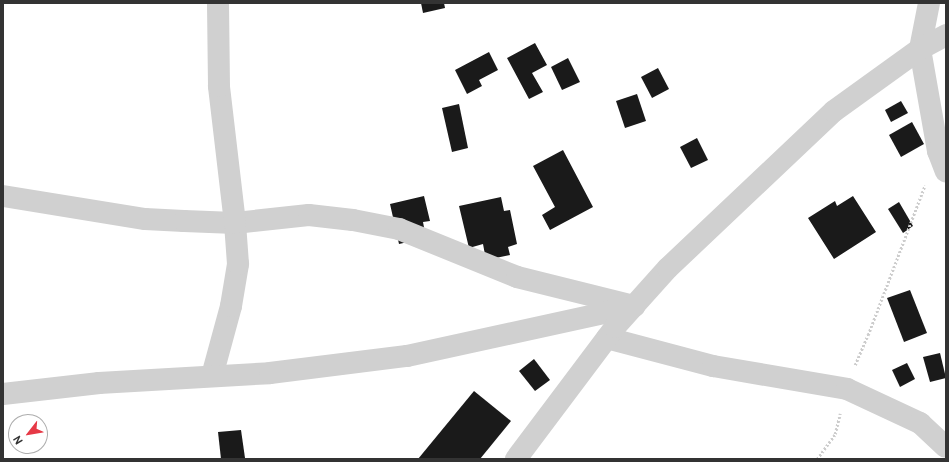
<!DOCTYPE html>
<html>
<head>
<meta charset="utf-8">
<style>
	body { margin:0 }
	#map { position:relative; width:949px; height:462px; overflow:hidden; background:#fff; font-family:Overpass,sans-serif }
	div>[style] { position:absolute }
	.building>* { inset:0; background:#1a1a1a }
	.path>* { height:2.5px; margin-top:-1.25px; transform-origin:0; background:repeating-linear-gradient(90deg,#cdcdcd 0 2px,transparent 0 4px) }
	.minor>* { height:22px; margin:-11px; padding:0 11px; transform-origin:11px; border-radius:11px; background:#d0d0d0 }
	span { translate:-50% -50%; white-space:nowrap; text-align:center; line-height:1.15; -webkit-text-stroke:4px #fff; paint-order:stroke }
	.frame { position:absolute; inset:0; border:4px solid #333; pointer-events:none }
	.north { position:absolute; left:8px; top:414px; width:40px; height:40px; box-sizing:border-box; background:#fff; border:1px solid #adadad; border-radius:50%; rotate:239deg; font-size:11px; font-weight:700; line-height:16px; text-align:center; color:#333 }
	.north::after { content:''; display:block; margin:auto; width:14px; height:18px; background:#e63946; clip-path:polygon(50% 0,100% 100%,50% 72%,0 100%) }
</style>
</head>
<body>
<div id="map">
	<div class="building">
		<div style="clip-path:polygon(421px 3px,444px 3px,445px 8px,423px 13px)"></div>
		<div style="clip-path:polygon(535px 43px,547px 65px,532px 73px,543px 92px,529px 99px,507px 58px)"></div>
		<div style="clip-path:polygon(489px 52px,498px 70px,479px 80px,482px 86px,467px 94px,455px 70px)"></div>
		<div style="clip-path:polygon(568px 58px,580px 82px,562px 90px,551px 67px)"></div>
		<div style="clip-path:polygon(658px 68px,669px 89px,652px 98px,641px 77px)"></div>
		<div style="clip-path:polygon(637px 94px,646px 121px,625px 128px,616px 101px)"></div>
		<div style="clip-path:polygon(901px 101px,908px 113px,891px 122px,885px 110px)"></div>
		<div style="clip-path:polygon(459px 104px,468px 148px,452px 152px,442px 108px)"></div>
		<div style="clip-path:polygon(912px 122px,924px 144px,901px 157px,889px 135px)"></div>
		<div style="clip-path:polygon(697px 138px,708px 160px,691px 168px,680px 147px)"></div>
		<div style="clip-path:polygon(563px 150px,593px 207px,550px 230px,542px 215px,555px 207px,533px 166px)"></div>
		<div style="clip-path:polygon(424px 196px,430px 221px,423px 222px,426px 238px,399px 244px,390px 204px)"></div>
		<div style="clip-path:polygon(853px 196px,876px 232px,834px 259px,808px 218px,835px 201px,837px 206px)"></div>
		<div style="clip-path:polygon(501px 197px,504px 211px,510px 210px,517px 244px,508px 247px,510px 255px,486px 260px,483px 244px,469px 248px,459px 206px)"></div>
		<div style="clip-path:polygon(899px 202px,913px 226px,903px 233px,888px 209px)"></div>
		<div style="clip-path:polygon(910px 290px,927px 333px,904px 342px,887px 298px)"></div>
		<div style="clip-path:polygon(940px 353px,946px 378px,930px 382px,923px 357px)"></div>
		<div style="clip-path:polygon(534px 359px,550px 380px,535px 391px,519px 371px)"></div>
		<div style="clip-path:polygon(907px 363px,915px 379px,900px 387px,892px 370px)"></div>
		<div style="clip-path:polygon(474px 391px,511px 421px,480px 459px,418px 459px)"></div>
		<div style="clip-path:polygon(241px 430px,245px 458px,221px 459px,218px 432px)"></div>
	</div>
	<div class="path">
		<div style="left:855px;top:365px;width:33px;rotate:-67deg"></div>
		<div style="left:868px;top:335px;width:160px;rotate:-69.2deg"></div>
		<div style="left:817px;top:459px;width:31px;rotate:-54deg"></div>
		<div style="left:835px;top:434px;width:21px;rotate:-76deg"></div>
	</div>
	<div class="minor">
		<div style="left:929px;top:3px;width:47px;rotate:101.1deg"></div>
		<div style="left:920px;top:49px;width:104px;rotate:80deg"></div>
		<div style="left:938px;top:151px;width:22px;rotate:69deg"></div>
		<div style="left:3px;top:196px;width:144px;rotate:9.2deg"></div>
		<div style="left:145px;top:219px;width:39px;rotate:3deg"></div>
		<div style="left:184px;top:221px;width:51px;rotate:2.2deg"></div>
		<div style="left:235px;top:223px;width:74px;rotate:-6.2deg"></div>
		<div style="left:309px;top:215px;width:44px;rotate:6.5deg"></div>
		<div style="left:353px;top:220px;width:47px;rotate:11.1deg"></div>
		<div style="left:399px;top:229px;width:127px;rotate:22.1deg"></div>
		<div style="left:517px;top:277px;width:121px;rotate:13.9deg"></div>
		<div style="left:607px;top:338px;width:110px;rotate:14.8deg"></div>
		<div style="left:713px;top:366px;width:136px;rotate:9.7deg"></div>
		<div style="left:847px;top:389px;width:81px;rotate:25deg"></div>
		<div style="left:920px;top:423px;width:35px;rotate:43deg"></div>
		<div style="left:212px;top:376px;width:73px;rotate:-74.8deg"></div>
		<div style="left:231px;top:306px;width:43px;rotate:-80.5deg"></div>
		<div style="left:238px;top:264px;width:41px;rotate:-94.2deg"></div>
		<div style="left:235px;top:223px;width:138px;rotate:-96.7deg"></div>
		<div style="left:219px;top:86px;width:83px;rotate:-90.7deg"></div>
		<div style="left:3px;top:394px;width:97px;rotate:-6.5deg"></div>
		<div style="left:99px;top:383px;width:171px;rotate:-3.3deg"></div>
		<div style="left:270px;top:373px;width:138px;rotate:-7.1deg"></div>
		<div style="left:407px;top:356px;width:225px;rotate:-12.3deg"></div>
		<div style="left:516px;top:459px;width:165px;rotate:-53.1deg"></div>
		<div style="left:615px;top:327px;width:79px;rotate:-48.1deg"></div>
		<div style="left:668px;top:268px;width:228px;rotate:-43.4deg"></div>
		<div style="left:834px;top:111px;width:106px;rotate:-35.8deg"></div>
		<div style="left:920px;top:49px;width:30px;rotate:-28deg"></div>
	</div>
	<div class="frame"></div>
	<div class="north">N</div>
</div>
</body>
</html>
